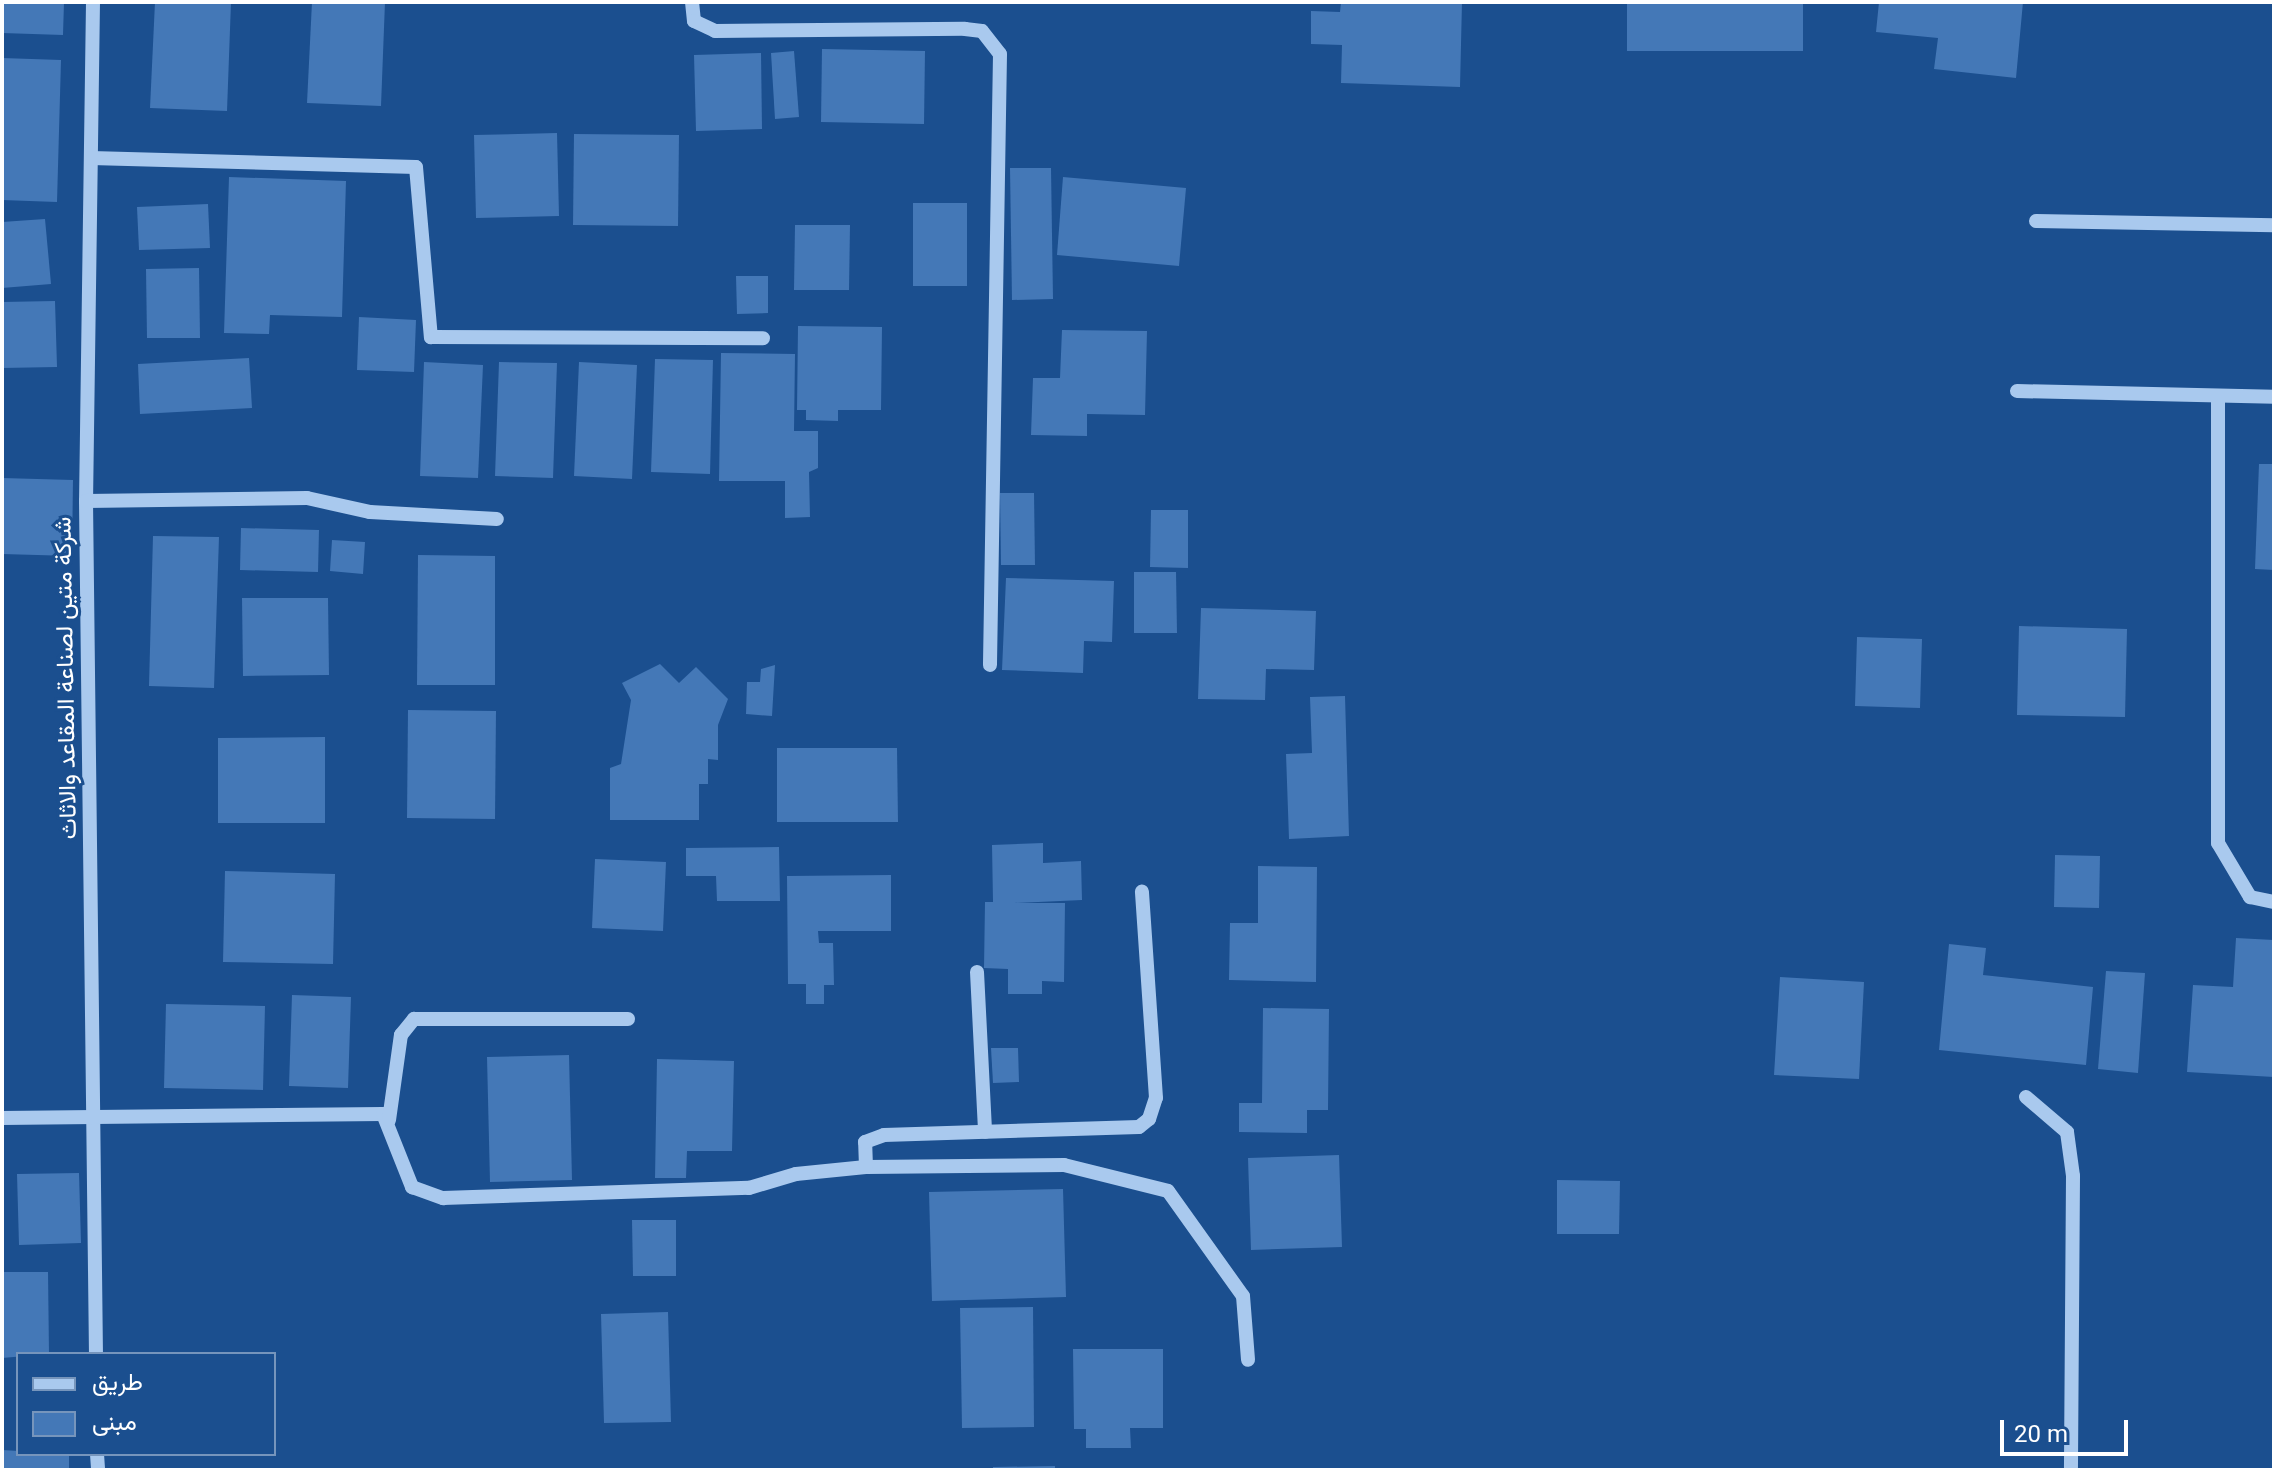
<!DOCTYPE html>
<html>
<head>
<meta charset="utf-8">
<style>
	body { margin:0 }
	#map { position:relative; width:2276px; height:1472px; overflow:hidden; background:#1b4f8f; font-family:Roboto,Vazirmatn,sans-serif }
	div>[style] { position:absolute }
	.building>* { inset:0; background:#4478b7 }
	.minor>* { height:14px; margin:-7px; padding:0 7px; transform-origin:7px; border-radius:7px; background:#a9c9ee }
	span { translate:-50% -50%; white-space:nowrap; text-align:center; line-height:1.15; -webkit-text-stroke:6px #1b4f8f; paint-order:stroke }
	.street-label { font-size:24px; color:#fff }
	.frame { position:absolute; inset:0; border:4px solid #fff; pointer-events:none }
	.legend { position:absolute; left:16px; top:1352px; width:260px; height:104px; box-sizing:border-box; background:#1b4f8f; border:2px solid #7695bc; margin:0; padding:10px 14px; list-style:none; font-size:24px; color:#fff }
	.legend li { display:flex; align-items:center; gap:16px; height:40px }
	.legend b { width:40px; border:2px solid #7695bc }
	.scale { position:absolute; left:2000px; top:1420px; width:128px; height:36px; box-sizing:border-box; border:4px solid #fff; border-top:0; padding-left:10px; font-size:24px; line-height:28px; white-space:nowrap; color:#fff; -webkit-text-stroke:6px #1b4f8f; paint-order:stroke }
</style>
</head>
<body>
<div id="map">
	<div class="building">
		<div style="clip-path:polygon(2px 2px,64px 2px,63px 35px,2px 33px)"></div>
		<div style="clip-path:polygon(155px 2px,231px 2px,227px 111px,150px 108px)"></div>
		<div style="clip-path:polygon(312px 2px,385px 2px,381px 106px,307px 103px)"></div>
		<div style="clip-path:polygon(1341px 2px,1462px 2px,1460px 87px,1341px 83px,1342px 45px,1311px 44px,1311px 11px,1340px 12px)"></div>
		<div style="clip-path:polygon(1627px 2px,1803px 2px,1803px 51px,1627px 51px)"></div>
		<div style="clip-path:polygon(1879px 2px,2023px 2px,2016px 78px,1934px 69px,1938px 38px,1876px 32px)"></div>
		<div style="clip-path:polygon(822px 49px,925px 51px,924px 124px,821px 122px)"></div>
		<div style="clip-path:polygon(794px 51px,799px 117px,775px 119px,771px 53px)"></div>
		<div style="clip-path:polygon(761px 53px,762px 129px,696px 131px,694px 55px)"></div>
		<div style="clip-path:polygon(2px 58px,61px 60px,57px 202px,2px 200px)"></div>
		<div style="clip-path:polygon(557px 133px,559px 216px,476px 218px,474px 135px)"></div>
		<div style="clip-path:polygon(574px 134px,679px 135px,678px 226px,573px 225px)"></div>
		<div style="clip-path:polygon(1010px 168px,1051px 168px,1053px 299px,1012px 300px)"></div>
		<div style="clip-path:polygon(229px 177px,346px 181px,342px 317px,270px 315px,269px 334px,224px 333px)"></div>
		<div style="clip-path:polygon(1063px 177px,1186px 188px,1179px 266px,1057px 255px)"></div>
		<div style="clip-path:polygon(913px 203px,967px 203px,967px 286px,913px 286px)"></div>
		<div style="clip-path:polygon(208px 204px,210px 248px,139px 250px,137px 207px)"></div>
		<div style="clip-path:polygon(45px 219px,51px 284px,2px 288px,2px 222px)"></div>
		<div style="clip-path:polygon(795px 225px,850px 225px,849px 290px,794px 290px)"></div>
		<div style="clip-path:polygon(199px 268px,200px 338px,147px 338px,146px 269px)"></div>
		<div style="clip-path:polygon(736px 276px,768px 276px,768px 313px,737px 314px)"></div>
		<div style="clip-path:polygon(55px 301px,57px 367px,2px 368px,2px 302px)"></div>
		<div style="clip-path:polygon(359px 317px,416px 320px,414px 372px,357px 370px)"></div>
		<div style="clip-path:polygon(798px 326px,882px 327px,881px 410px,838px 410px,838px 421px,806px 420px,806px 410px,797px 410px)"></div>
		<div style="clip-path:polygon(1062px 330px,1147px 331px,1145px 415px,1087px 414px,1087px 436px,1031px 435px,1033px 378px,1060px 378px)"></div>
		<div style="clip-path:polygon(721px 353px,795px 354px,794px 431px,818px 431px,818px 468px,809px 472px,810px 517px,785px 518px,785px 481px,719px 481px)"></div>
		<div style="clip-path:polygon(249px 358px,252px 408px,140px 414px,138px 364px)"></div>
		<div style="clip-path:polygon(655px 359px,713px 360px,710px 474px,651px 472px)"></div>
		<div style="clip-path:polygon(424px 362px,483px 365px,478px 478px,420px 476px)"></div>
		<div style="clip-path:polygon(499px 362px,557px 363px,553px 478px,495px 476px)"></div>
		<div style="clip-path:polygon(579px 362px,637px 365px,632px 479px,574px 476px)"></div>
		<div style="clip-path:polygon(2259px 464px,2274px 464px,2274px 570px,2255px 569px)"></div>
		<div style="clip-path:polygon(2px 478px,73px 480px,72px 556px,2px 554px)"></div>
		<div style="clip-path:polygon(1000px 493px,1034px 493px,1035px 565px,1001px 565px)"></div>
		<div style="clip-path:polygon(1151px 510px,1188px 510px,1188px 568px,1150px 567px)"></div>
		<div style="clip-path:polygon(241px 528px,319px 530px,318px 572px,240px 570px)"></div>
		<div style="clip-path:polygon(153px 536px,219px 537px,214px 688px,149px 686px)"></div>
		<div style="clip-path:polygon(332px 540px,365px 542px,363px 574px,330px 571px)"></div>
		<div style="clip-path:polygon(418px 555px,495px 556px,495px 685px,417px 685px)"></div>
		<div style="clip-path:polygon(1134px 572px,1176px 572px,1177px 633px,1134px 633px)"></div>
		<div style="clip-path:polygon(1006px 578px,1114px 581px,1112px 642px,1084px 641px,1083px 673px,1002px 670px)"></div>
		<div style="clip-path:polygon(242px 598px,328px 598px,329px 675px,243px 676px)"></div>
		<div style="clip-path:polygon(1201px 608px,1316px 611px,1314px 670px,1266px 669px,1265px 700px,1198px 699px)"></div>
		<div style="clip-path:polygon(2019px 626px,2127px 629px,2125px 717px,2017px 715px)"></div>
		<div style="clip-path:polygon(1857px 637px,1922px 639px,1920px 708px,1855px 706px)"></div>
		<div style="clip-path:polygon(660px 664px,679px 683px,696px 667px,728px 699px,718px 725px,718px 760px,708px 759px,708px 784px,699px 784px,699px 820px,610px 820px,610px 768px,621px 764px,631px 700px,622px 683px)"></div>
		<div style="clip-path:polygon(775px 665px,772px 716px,746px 714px,747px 682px,760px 682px,761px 669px)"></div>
		<div style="clip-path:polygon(1345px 696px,1349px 836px,1289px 839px,1286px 754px,1312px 753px,1310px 697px)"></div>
		<div style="clip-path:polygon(408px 710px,496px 711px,495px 819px,407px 818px)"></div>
		<div style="clip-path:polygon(325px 737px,325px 823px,218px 823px,218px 738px)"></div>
		<div style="clip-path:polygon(777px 748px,897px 748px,898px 822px,777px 822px)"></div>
		<div style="clip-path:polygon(1043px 843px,1043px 863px,1081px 861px,1082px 900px,1014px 903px,1065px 903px,1064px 982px,1042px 981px,1042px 994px,1008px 994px,1008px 969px,984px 968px,985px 902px,993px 902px,992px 845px)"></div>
		<div style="clip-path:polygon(779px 847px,780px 901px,717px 901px,716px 876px,686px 876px,686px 848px)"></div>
		<div style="clip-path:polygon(2055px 855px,2100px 856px,2099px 908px,2054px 907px)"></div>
		<div style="clip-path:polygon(595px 859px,666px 862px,663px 931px,592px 928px)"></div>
		<div style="clip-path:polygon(1258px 866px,1317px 867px,1316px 982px,1229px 980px,1230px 923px,1258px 923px)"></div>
		<div style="clip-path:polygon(225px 871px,335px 874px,333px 964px,223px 962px)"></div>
		<div style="clip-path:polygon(891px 875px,891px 931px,818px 931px,819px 943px,833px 943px,834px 985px,824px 985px,824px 1004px,806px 1004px,806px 984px,788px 984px,787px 876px)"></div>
		<div style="clip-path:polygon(2236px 938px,2274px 940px,2274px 1077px,2187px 1072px,2193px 985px,2233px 987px)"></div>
		<div style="clip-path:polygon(1949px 944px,1986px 948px,1983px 975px,2093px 987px,2086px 1065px,1939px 1050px)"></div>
		<div style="clip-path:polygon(2106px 971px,2145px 973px,2138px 1073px,2098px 1069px)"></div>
		<div style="clip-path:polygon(1780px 977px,1864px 982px,1859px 1079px,1774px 1075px)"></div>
		<div style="clip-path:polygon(292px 995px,351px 997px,348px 1088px,289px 1086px)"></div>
		<div style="clip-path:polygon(166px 1004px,265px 1006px,263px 1090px,164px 1088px)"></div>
		<div style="clip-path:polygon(1263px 1008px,1329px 1009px,1328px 1110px,1307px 1110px,1307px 1133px,1239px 1132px,1239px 1103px,1262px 1103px)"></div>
		<div style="clip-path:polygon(991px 1048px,1018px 1048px,1019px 1082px,993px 1083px)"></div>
		<div style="clip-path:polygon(569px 1055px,572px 1180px,490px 1182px,487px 1057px)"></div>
		<div style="clip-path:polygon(657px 1059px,734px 1061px,732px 1151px,687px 1151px,686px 1178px,655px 1178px)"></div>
		<div style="clip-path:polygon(1339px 1155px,1342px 1247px,1251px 1250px,1248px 1158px)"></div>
		<div style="clip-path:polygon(79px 1173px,81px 1243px,19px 1245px,17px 1174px)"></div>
		<div style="clip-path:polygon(1557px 1180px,1620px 1181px,1619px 1234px,1557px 1234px)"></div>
		<div style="clip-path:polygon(1063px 1189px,1066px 1297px,932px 1301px,929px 1192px)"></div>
		<div style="clip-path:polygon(632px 1220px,676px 1220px,676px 1276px,633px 1276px)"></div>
		<div style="clip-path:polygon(2px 1272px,48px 1272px,49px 1354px,2px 1358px)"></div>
		<div style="clip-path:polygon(1033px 1307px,1034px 1427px,962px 1428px,960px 1308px)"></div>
		<div style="clip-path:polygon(668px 1312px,671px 1422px,604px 1423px,601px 1314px)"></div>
		<div style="clip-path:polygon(1073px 1349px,1163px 1349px,1163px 1428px,1130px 1428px,1131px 1448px,1086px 1448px,1086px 1429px,1074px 1429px)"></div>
		<div style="clip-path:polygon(2px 1450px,69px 1454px,69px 1470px,2px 1470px)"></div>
		<div style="clip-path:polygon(1055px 1466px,1055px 1470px,993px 1470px,993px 1467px)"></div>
	</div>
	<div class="minor">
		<div style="left:93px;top:2px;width:499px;rotate:90.8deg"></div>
		<div style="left:86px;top:501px;width:853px;rotate:89.33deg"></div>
		<div style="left:692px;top:2px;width:19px;rotate:84deg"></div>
		<div style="left:694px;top:21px;width:23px;rotate:25deg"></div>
		<div style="left:715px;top:31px;width:250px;rotate:-0.5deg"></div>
		<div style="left:965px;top:29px;width:17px;rotate:7deg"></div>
		<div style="left:982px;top:31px;width:29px;rotate:52deg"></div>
		<div style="left:1000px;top:54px;width:611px;rotate:90.94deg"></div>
		<div style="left:91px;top:158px;width:325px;rotate:1.6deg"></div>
		<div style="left:416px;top:167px;width:171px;rotate:85deg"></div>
		<div style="left:431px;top:337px;width:332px;rotate:0.2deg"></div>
		<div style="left:2036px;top:221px;width:238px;rotate:1deg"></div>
		<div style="left:2017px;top:391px;width:257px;rotate:1.3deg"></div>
		<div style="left:2218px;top:396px;width:447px;rotate:90deg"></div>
		<div style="left:2218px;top:843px;width:63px;rotate:59.3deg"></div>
		<div style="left:2250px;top:897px;width:25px;rotate:12deg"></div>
		<div style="left:86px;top:501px;width:221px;rotate:-0.8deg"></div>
		<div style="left:307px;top:498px;width:65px;rotate:12.5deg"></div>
		<div style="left:370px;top:512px;width:127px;rotate:3.2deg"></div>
		<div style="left:977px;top:972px;width:160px;rotate:87.1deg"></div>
		<div style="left:2026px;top:1097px;width:54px;rotate:40.5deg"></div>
		<div style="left:2067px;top:1132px;width:44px;rotate:82.2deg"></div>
		<div style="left:2073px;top:1176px;width:294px;rotate:90.4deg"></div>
		<div style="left:2px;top:1118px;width:381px;rotate:-0.6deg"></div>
		<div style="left:383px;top:1114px;width:79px;rotate:68.3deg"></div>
		<div style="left:412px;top:1187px;width:33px;rotate:20deg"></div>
		<div style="left:443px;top:1198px;width:306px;rotate:-1.9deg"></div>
		<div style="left:749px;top:1188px;width:49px;rotate:-16.6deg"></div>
		<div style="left:796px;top:1174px;width:70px;rotate:-5.7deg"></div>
		<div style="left:866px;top:1167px;width:198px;rotate:-0.6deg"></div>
		<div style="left:1064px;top:1165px;width:107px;rotate:14deg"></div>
		<div style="left:1168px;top:1191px;width:129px;rotate:54.5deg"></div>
		<div style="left:1243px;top:1296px;width:64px;rotate:85.5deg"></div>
		<div style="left:389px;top:1120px;width:86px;rotate:-82deg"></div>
		<div style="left:401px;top:1035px;width:21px;rotate:-51deg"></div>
		<div style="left:414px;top:1019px;width:214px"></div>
		<div style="left:866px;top:1167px;width:25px;rotate:-92deg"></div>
		<div style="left:865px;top:1142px;width:20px;rotate:-20deg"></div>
		<div style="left:884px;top:1135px;width:255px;rotate:-1.8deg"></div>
		<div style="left:1139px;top:1127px;width:13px;rotate:-39deg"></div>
		<div style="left:1149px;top:1119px;width:22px;rotate:-72deg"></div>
		<div style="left:1156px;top:1098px;width:207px;rotate:-93.9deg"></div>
		<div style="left:97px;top:1454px;width:16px;rotate:86deg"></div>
	</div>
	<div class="street-label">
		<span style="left:66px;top:678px;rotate:-91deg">شركة متين لصناعة المقاعد والاثاث</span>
	</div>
	<div class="frame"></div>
	<ul class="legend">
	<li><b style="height:10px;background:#a9c9ee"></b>طريق</li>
	<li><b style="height:22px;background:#4478b7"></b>مبنى</li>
	</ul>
	<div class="scale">20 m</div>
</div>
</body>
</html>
